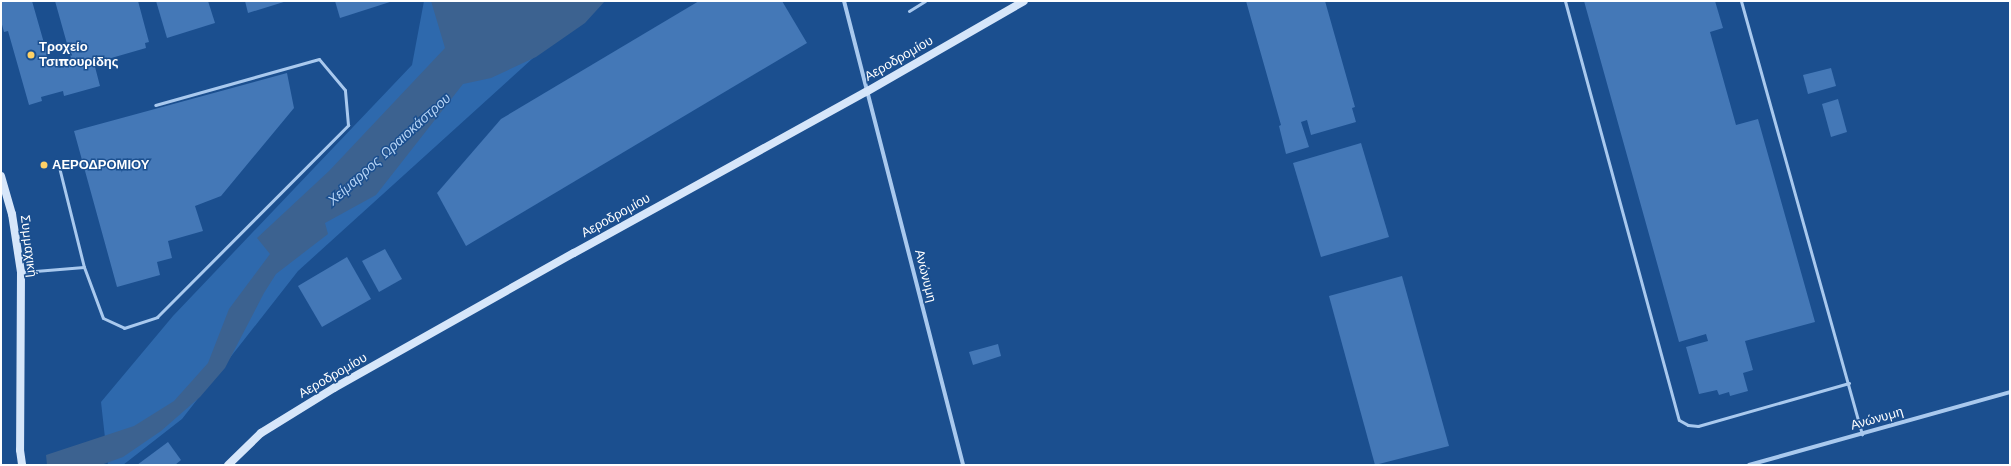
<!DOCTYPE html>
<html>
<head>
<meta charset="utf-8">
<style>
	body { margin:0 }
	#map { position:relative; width:2011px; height:466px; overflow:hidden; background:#1b4f8f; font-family:"Work Sans",sans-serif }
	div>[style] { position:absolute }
	.green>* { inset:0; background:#2e69ad }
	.water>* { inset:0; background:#3c6290 }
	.building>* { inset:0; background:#4478b7 }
	.lane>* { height:3px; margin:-1.5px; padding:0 1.5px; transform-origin:1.5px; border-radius:1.5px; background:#a9c9ee }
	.street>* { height:4px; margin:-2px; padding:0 2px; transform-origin:2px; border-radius:2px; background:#a9c9ee }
	.secondary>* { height:8px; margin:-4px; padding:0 4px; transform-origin:4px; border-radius:4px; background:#d6e6fa }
	.dots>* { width:11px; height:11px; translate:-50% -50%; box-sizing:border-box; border:2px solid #1b4f8f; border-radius:50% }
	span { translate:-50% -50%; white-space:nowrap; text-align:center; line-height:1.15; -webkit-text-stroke:3px #1b4f8f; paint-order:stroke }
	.poi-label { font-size:13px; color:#fff; font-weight:700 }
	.left { translate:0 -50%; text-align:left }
	.street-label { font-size:13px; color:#fff }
	.water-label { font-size:14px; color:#b5d3f5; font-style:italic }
	.frame { position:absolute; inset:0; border:2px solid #fff; pointer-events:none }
</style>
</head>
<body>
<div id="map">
	<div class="green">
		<div style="clip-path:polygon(424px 1px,596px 1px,298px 271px,182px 419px,123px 465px,108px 465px,101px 402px,173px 316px,412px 65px)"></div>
	</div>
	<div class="water">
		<div style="clip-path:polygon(431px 1px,605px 1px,585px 23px,536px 57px,491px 78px,463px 84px,376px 195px,325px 223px,328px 234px,276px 274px,264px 293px,225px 368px,200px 397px,161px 431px,123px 457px,101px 465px,47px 465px,46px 455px,134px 426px,174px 401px,208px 363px,229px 309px,270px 254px,257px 238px,329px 171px,445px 48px)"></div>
	</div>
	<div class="building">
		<div style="clip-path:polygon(1px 1px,32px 1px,50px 64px,71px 58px,55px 1px,138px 1px,149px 42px,145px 43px,146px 48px,94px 63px,100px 86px,64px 96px,63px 91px,41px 97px,42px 101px,29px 105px,8px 31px,4px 32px,1px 21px)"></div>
		<div style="clip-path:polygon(156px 1px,208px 1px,215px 23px,167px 38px)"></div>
		<div style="clip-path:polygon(245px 1px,287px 1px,248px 13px)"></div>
		<div style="clip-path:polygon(335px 1px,393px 1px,340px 18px)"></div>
		<div style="clip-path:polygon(699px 1px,782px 1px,807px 43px,466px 246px,437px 193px,501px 119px)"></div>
		<div style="clip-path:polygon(1246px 1px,1325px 1px,1355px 107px,1352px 108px,1356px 122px,1311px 135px,1307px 120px,1301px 122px,1309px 147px,1286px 154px,1279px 126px,1281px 125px)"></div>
		<div style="clip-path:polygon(1584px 1px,1715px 1px,1723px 28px,1710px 32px,1736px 125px,1758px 119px,1815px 322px,1745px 341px,1753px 370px,1743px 373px,1748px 391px,1730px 396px,1729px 392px,1719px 395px,1717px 390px,1699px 394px,1686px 347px,1708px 341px,1706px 334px,1679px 342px)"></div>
		<div style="clip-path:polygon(1831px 68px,1836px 86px,1808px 94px,1803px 75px)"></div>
		<div style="clip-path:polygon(287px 73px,294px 108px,221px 196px,195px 206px,203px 231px,168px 241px,172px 258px,157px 262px,160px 275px,117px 287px,74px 131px)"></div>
		<div style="clip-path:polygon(1838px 99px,1847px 132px,1831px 137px,1822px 104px)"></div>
		<div style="clip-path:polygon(1361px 143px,1389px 237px,1321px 257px,1293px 163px)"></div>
		<div style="clip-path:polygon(385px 249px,402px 279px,379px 292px,362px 261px)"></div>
		<div style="clip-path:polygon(347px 257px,371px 299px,322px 327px,298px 286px)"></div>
		<div style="clip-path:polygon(1402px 276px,1449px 446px,1375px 465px,1329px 296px)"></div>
		<div style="clip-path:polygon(998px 344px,1001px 356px,973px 365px,969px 352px)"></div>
		<div style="clip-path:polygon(168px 442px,181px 460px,175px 465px,137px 465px)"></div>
	</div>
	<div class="lane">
		<div style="left:1565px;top:1px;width:434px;rotate:74.8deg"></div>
		<div style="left:1679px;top:420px;width:10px;rotate:29deg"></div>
		<div style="left:1688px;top:425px;width:10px;rotate:6deg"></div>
		<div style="left:1698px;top:426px;width:157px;rotate:-15.9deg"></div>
		<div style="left:1741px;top:1px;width:450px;rotate:74.4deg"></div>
		<div style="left:909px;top:11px;width:19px;rotate:-32deg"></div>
		<div style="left:59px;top:167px;width:103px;rotate:76deg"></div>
		<div style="left:23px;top:272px;width:61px;rotate:-4.7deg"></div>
		<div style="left:84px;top:267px;width:54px;rotate:69.6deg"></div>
		<div style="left:103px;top:318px;width:23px;rotate:25deg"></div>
		<div style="left:124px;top:328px;width:35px;rotate:-18deg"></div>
		<div style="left:157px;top:317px;width:271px;rotate:-45.1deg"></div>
		<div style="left:348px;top:125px;width:35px;rotate:-95deg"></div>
		<div style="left:345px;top:90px;width:40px;rotate:-130deg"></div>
		<div style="left:319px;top:59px;width:170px;rotate:164.3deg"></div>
	</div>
	<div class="street">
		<div style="left:844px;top:1px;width:479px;rotate:75.6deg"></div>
		<div style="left:1749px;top:465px;width:271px;rotate:-15.6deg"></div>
	</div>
	<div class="secondary">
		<div style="left:1px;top:176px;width:40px;rotate:74deg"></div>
		<div style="left:12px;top:214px;width:59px;rotate:81.2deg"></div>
		<div style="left:21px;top:272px;width:178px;rotate:90.3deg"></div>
		<div style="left:20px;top:450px;width:15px;rotate:82deg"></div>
		<div style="left:228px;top:465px;width:46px;rotate:-44.1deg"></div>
		<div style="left:261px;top:433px;width:86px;rotate:-31.7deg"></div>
		<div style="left:334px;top:388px;width:275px;rotate:-29.4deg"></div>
		<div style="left:574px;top:253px;width:333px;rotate:-28.9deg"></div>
		<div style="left:866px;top:92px;width:182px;rotate:-29.9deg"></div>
	</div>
	<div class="dots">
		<div style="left:31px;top:55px;background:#ffd166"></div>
		<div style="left:44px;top:165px;background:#ffd166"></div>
	</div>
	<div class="poi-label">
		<span class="left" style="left:39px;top:55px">Τροχείο<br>Τσιπουρίδης</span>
		<span class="left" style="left:52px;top:165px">ΑΕΡΟΔΡΟΜΙΟΥ</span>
	</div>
	<div class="street-label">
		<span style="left:899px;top:59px;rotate:-30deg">Αεροδρομίου</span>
		<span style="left:616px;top:216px;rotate:-29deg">Αεροδρομίου</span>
		<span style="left:28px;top:246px;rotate:83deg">Συμμαχική</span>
		<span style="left:925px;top:276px;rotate:76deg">Ανώνυμη</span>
		<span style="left:333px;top:376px;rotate:-30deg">Αεροδρομίου</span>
		<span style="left:1877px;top:419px;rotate:-16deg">Ανώνυμη</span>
	</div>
	<div class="water-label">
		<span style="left:389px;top:149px;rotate:-42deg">Χείμαρρος Ωραιοκάστρου</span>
	</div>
	<div class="frame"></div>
</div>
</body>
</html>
